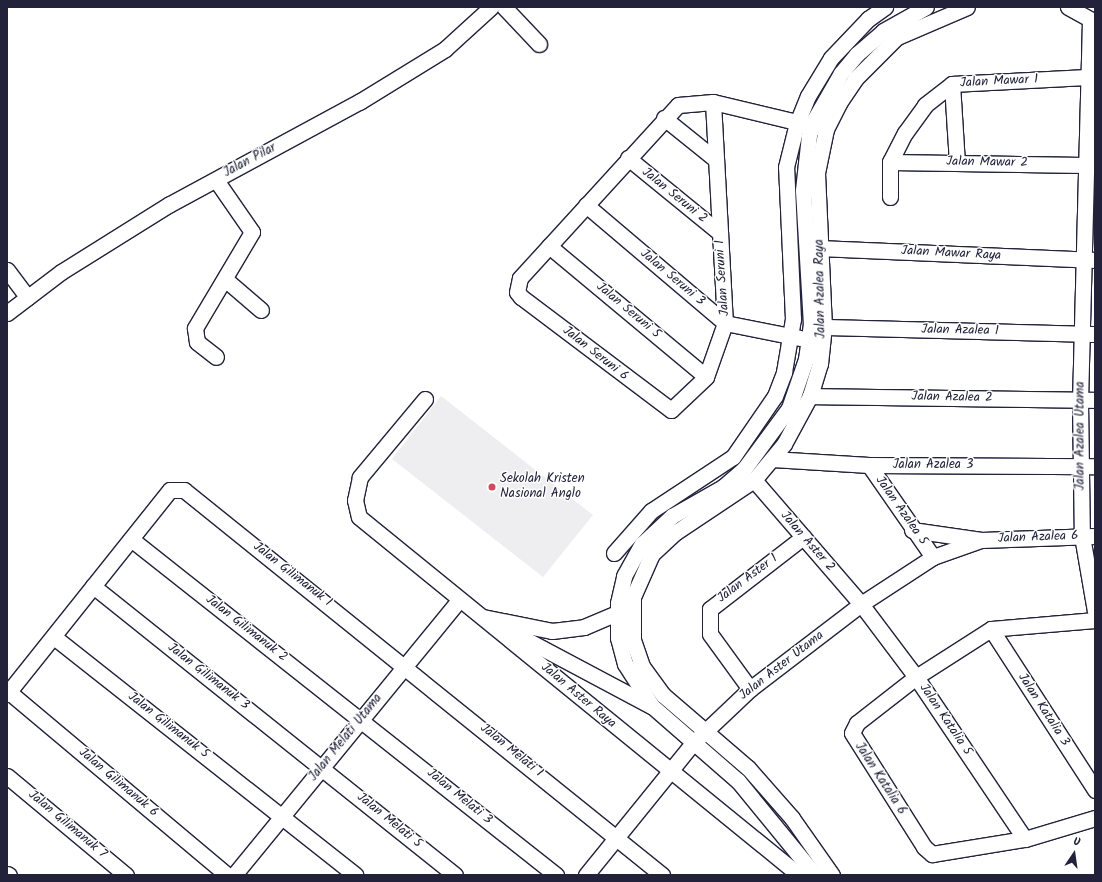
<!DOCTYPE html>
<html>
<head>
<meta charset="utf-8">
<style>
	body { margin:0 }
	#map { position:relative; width:1102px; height:882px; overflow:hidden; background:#fff; font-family:Kalam,sans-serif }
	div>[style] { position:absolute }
	.built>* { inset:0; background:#eeeef1 }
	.roads { filter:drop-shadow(1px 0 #22223b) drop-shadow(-1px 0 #22223b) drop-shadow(0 1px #22223b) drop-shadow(0 -1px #22223b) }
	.minor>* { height:15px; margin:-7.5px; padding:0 7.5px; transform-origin:7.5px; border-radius:7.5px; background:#fff }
	.dots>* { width:11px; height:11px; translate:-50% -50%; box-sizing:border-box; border:2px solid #fff; border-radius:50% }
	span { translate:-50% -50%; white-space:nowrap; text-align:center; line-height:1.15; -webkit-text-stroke:3px #fff; paint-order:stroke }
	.street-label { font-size:13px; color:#22223b }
	.poi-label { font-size:13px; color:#22223b }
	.left { translate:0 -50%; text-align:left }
	.frame { position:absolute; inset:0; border:8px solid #22223b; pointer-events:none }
	.north { position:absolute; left:1054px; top:834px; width:40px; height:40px; -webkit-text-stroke:3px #fff; paint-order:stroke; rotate:13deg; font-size:11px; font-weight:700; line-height:16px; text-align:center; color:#22223b }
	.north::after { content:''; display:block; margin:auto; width:14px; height:18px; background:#22223b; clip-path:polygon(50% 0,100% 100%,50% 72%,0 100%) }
</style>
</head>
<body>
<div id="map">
	<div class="built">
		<div style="clip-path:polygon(441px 396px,593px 515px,543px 577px,392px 459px)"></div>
	</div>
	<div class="roads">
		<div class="minor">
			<div style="left:504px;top:7px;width:51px;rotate:46.6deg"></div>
			<div style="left:1068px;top:7px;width:31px;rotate:29deg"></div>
			<div style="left:1090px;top:20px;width:380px;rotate:91.5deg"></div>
			<div style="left:1080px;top:400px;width:136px;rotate:89.2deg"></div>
			<div style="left:1082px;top:536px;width:76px;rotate:80.2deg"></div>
			<div style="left:952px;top:84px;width:79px;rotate:86.4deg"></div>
			<div style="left:713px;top:102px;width:221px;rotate:86.9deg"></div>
			<div style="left:725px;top:323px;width:57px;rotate:109.4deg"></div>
			<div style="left:706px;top:377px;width:48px;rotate:136.7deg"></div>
			<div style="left:671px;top:410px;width:188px;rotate:-143deg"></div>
			<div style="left:521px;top:297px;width:6px;rotate:-129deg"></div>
			<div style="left:517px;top:292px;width:14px;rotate:-78deg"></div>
			<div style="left:520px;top:278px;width:234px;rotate:-47.6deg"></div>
			<div style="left:678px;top:105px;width:35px;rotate:-5deg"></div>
			<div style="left:713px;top:102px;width:111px;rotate:13.5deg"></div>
			<div style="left:664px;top:118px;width:65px;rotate:38.8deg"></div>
			<div style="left:628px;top:158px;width:119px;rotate:39.2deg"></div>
			<div style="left:890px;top:162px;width:194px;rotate:0.9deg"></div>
			<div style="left:216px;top:180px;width:63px;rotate:55.3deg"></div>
			<div style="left:252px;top:232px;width:112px;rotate:120.7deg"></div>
			<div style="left:195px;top:328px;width:14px;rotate:82deg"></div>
			<div style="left:197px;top:342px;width:24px;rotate:38deg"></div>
			<div style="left:890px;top:197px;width:35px;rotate:-90deg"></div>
			<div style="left:890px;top:162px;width:33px;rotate:-63deg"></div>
			<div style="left:905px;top:133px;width:34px;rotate:-54deg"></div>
			<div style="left:925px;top:105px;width:34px;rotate:-38deg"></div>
			<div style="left:952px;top:84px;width:135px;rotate:-3deg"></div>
			<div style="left:586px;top:205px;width:182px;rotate:40.3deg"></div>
			<div style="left:725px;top:323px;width:76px;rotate:11.3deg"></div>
			<div style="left:549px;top:246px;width:204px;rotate:39.8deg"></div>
			<div style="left:820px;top:248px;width:275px;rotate:2.5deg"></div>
			<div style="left:7px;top:270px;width:34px;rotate:53deg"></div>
			<div style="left:226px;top:280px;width:46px;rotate:40.6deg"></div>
			<div style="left:7px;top:313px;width:68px;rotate:-37.2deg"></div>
			<div style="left:61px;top:272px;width:128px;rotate:-32deg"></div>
			<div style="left:170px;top:204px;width:215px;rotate:-28.4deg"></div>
			<div style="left:359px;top:102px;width:101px;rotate:-31.6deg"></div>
			<div style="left:445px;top:49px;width:62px;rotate:-42.4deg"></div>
			<div style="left:824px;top:327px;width:271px;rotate:1.5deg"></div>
			<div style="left:810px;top:396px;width:285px;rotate:0.8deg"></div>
			<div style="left:425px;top:399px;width:102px;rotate:129.8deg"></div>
			<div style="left:360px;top:477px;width:24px;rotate:102deg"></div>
			<div style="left:355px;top:500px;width:17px;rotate:77deg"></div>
			<div style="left:359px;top:517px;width:567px;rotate:39.13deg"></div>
			<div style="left:772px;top:459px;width:97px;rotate:3.5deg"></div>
			<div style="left:869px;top:465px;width:226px;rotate:0.3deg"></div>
			<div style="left:869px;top:465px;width:112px;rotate:55.2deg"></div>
			<div style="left:754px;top:480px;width:164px;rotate:49.2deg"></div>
			<div style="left:861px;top:604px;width:91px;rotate:53deg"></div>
			<div style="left:916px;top:677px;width:195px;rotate:56.1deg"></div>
			<div style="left:912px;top:530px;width:70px;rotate:8.2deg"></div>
			<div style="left:981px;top:540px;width:114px;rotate:-2deg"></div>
			<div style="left:131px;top:539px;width:542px;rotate:38.33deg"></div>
			<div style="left:614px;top:553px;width:56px;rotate:-48.6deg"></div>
			<div style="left:651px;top:511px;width:98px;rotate:-33.4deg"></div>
			<div style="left:733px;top:457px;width:74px;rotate:-55.5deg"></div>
			<div style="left:775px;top:396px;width:26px;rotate:-69deg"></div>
			<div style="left:784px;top:372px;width:54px;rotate:-80.4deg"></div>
			<div style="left:793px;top:319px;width:152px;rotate:-92.6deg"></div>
			<div style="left:786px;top:167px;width:45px;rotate:-76deg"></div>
			<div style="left:797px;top:123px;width:29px;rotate:-68deg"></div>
			<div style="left:808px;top:96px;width:44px;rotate:-58.8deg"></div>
			<div style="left:831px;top:58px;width:54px;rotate:-46.5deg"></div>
			<div style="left:868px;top:19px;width:21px;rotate:-35deg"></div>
			<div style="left:93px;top:586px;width:463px;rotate:38.6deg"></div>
			<div style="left:483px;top:617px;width:70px;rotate:11.5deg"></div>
			<div style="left:552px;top:631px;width:32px;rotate:-7deg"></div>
			<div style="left:584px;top:627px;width:36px;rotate:-23deg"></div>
			<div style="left:1095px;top:620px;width:104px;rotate:175.1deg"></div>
			<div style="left:991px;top:629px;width:89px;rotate:147.4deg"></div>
			<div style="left:916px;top:677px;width:75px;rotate:142.1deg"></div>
			<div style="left:857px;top:723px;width:11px;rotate:117deg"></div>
			<div style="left:852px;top:733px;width:135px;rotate:57.7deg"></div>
			<div style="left:924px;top:847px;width:11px;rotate:41deg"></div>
			<div style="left:932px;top:854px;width:94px;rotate:-9.2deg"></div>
			<div style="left:1025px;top:839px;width:73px;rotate:-16.7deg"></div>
			<div style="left:991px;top:629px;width:192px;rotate:57.1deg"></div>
			<div style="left:510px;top:631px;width:160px;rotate:28deg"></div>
			<div style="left:54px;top:637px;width:384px;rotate:38.3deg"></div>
			<div style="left:750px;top:689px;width:68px;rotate:-126deg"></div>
			<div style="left:710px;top:634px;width:25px;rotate:-90deg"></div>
			<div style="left:710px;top:609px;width:118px;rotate:-37.7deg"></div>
			<div style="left:9px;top:692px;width:285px;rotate:40deg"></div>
			<div style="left:7px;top:694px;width:261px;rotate:-51.4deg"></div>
			<div style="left:170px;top:490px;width:14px"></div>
			<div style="left:184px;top:490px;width:614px;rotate:38.85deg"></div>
			<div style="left:7px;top:776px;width:155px;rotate:39.8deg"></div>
			<div style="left:7px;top:874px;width:2px;rotate:27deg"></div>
			<div style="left:234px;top:875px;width:355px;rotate:-50.7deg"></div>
			<div style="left:586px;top:875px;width:170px;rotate:-51deg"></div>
			<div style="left:693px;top:743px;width:79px;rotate:-43.5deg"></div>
			<div style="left:750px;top:689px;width:140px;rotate:-37.4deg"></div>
			<div style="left:861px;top:604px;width:86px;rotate:-33.1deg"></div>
			<div style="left:933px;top:557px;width:51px;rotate:-19.5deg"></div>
			<div style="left:815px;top:875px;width:122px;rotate:-129.3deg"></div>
			<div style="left:738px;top:781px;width:114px;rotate:-138.9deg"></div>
			<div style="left:652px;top:706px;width:50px;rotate:-122.7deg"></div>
			<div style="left:625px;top:664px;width:27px;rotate:-105deg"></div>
			<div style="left:618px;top:638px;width:35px;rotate:-90deg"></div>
			<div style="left:618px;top:603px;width:28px;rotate:-77deg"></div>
			<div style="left:624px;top:576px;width:37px;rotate:-61deg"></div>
			<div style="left:642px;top:544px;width:41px;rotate:-43deg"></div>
			<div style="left:672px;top:516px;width:59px;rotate:-29.6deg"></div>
			<div style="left:723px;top:487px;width:28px;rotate:-41deg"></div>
			<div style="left:744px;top:469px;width:76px;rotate:-53.6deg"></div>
			<div style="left:789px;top:408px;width:52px;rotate:-70.9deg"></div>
			<div style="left:806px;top:359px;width:34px;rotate:-82deg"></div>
			<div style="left:811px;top:325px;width:135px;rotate:-93.4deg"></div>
			<div style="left:803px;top:190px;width:63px;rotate:-83.7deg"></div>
			<div style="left:810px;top:127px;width:62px;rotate:-60.1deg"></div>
			<div style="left:841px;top:73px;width:25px;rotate:-50deg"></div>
			<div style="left:857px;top:54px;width:35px;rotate:-41deg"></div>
			<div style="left:883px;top:31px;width:49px;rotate:-29.2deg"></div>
			<div style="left:832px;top:875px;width:70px;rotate:-125.1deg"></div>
			<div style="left:792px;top:818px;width:67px;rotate:-131.3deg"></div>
			<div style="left:748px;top:768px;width:112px;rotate:-139.3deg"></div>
			<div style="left:663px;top:695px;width:36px;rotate:-126deg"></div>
			<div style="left:642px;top:666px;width:28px;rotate:-109deg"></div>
			<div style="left:633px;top:640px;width:43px;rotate:-90deg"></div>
			<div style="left:633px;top:597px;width:47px;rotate:-66.2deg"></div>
			<div style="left:652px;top:554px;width:33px;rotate:-43deg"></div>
			<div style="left:676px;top:532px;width:94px;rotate:-33.7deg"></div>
			<div style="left:754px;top:480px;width:47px;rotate:-50.2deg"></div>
			<div style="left:784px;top:444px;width:55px;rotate:-61.6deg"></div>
			<div style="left:810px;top:396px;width:34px;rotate:-73deg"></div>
			<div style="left:820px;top:364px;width:37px;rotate:-84deg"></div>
			<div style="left:824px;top:327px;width:154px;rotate:-92.6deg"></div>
			<div style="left:817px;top:173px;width:45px;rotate:-78.4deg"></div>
			<div style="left:826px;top:129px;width:29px;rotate:-63deg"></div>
			<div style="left:839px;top:103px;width:29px;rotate:-56deg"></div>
			<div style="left:855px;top:79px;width:59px;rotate:-45deg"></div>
			<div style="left:897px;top:37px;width:76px;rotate:-23.2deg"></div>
		</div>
	</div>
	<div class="dots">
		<div style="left:492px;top:487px;background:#d1495b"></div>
	</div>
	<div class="street-label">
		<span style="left:999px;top:82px;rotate:-3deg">Jalan Mawar 1</span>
		<span style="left:250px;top:161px;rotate:-28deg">Jalan Pilar</span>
		<span style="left:987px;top:163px;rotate:1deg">Jalan Mawar 2</span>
		<span style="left:674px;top:196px;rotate:39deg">Jalan Seruni 2</span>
		<span style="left:951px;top:254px;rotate:3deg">Jalan Mawar Raya</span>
		<span style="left:672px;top:278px;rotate:40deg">Jalan Seruni 3</span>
		<span style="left:723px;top:278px;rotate:-94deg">Jalan Seruni 1</span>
		<span style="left:821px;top:289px;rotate:-91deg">Jalan Azalea Raya</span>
		<span style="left:628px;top:311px;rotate:40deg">Jalan Seruni 5</span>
		<span style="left:960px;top:331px;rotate:1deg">Jalan Azalea 1</span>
		<span style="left:595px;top:354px;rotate:38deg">Jalan Seruni 6</span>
		<span style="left:952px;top:398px;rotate:1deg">Jalan Azalea 2</span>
		<span style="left:1081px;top:436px;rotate:-90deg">Jalan Azalea Utama</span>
		<span style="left:933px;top:465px">Jalan Azalea 3</span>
		<span style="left:901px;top:511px;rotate:55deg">Jalan Azalea 5</span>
		<span style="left:1038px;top:538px;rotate:-2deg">Jalan Azalea 6</span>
		<span style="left:807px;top:542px;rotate:49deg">Jalan Aster 2</span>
		<span style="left:292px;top:575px;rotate:38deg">Jalan Gilimanuk 1</span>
		<span style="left:748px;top:579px;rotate:-37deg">Jalan Aster 1</span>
		<span style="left:246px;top:629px;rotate:38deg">Jalan Gilimanuk 2</span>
		<span style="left:782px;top:666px;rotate:-38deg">Jalan Aster Utama</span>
		<span style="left:208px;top:677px;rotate:38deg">Jalan Gilimanuk 3</span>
		<span style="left:578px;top:696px;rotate:40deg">Jalan Aster Raya</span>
		<span style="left:1043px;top:710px;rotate:57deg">Jalan Katalia 3</span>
		<span style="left:945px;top:720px;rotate:56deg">Jalan Katalia 5</span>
		<span style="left:168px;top:726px;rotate:38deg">Jalan Gilimanuk 5</span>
		<span style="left:346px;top:738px;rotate:-51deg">Jalan Melati Utama</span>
		<span style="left:511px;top:751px;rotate:39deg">Jalan Melati 1</span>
		<span style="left:880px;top:779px;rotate:57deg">Jalan Katalia 6</span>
		<span style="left:118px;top:783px;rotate:40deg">Jalan Gilimanuk 6</span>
		<span style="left:459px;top:797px;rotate:39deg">Jalan Melati 3</span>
		<span style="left:389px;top:821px;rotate:39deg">Jalan Melati 5</span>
		<span style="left:67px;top:825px;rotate:40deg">Jalan Gilimanuk 7</span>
	</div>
	<div class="poi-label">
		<span class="left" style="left:500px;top:487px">Sekolah Kristen<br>Nasional Anglo</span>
	</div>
	<div class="frame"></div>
	<div class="north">U</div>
</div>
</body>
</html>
